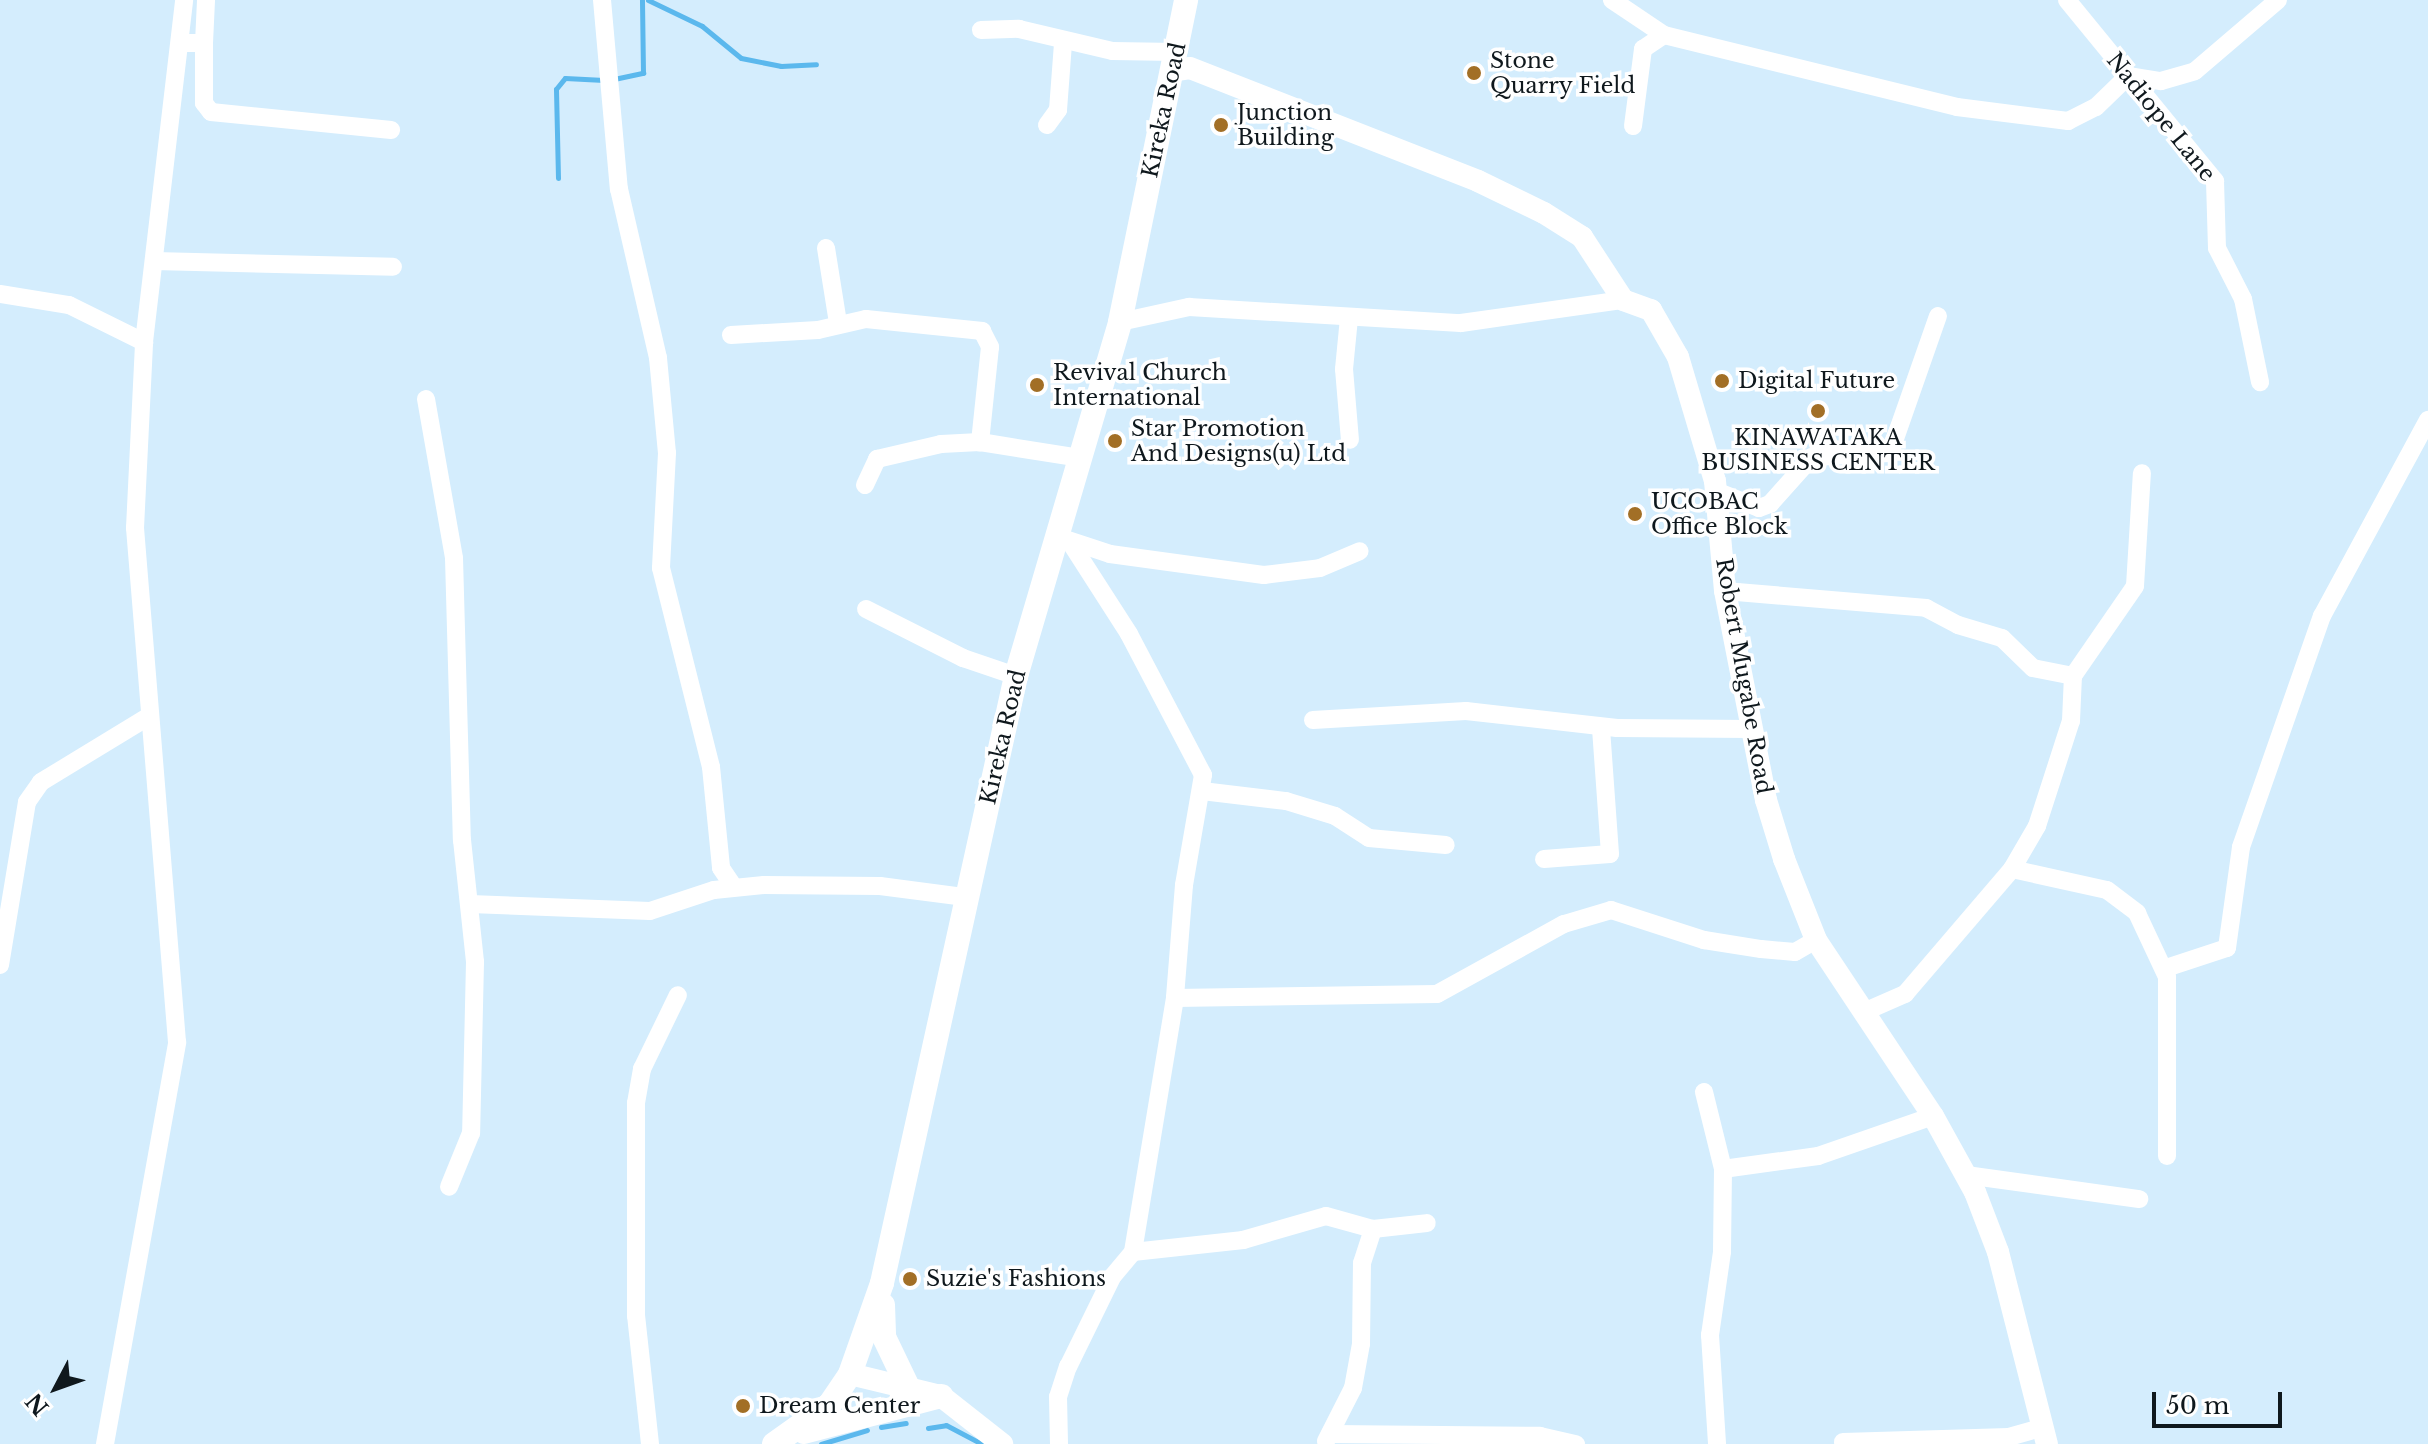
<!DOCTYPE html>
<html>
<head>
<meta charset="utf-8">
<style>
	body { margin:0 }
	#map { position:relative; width:2428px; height:1444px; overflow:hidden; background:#d4edfd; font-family:"Libre Baskerville",serif }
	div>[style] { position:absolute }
	.stream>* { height:5px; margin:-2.5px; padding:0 2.5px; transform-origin:2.5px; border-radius:2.5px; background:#5bb8ed }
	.minor>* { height:18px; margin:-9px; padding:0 9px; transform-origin:9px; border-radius:9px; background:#fff }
	.tertiary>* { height:22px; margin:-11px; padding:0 11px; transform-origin:11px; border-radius:11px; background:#fff }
	.secondary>* { height:24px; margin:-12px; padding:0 12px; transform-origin:12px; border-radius:12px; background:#fff }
	.dots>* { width:22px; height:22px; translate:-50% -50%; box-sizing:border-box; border:4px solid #fff; border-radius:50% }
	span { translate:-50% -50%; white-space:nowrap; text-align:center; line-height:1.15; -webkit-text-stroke:7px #fff; paint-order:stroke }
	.poi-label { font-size:22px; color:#0f181d }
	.left { translate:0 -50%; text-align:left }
	.street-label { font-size:22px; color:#0f181d }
	.north { position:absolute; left:16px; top:1348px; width:80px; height:80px; -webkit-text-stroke:6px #fff; paint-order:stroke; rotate:229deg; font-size:22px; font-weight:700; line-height:32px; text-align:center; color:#0f181d }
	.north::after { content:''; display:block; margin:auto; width:28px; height:36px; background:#0f181d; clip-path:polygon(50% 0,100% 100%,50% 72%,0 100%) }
	.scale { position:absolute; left:2152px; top:1392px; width:130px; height:36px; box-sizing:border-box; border:4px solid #0f181d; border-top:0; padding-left:10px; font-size:24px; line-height:28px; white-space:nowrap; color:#0f181d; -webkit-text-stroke:6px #fff; paint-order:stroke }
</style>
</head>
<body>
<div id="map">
	<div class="stream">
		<div style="left:648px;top:0;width:60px;rotate:25.7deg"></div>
		<div style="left:702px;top:26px;width:50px;rotate:39.4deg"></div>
		<div style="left:741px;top:58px;width:41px;rotate:11.3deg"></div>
		<div style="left:781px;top:66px;width:35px;rotate:-3deg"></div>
		<div style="left:614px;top:79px;width:30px;rotate:-12deg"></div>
		<div style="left:643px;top:73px;width:73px;rotate:-90.8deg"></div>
		<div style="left:558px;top:178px;width:89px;rotate:-91.3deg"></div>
		<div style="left:556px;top:89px;width:14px;rotate:-51deg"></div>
		<div style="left:565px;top:78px;width:39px;rotate:3deg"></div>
		<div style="left:881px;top:1427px;width:25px;rotate:-9deg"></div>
		<div style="left:928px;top:1428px;width:18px;rotate:-9deg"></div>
		<div style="left:946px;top:1425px;width:41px;rotate:27.8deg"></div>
		<div style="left:821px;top:1444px;width:48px;rotate:-16.9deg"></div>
	</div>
	<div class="minor">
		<div style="left:602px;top:0;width:190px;rotate:84.9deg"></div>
		<div style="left:619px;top:189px;width:173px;rotate:77deg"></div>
		<div style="left:658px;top:358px;width:95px;rotate:84.6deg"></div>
		<div style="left:667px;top:453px;width:115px;rotate:93deg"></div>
		<div style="left:661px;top:568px;width:205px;rotate:75.9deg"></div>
		<div style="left:711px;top:767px;width:101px;rotate:84.3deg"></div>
		<div style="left:721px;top:868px;width:23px;rotate:56deg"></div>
		<div style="left:1612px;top:0;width:63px;rotate:33.9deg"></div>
		<div style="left:2067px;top:0;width:234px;rotate:50.7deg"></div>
		<div style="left:2215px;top:181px;width:67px;rotate:88.3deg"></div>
		<div style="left:2217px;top:248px;width:57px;rotate:63deg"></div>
		<div style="left:2243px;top:299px;width:85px;rotate:78.4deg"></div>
		<div style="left:981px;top:30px;width:38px;rotate:-2deg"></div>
		<div style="left:1019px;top:29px;width:96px;rotate:13.3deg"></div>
		<div style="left:1112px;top:51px;width:65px;rotate:0.9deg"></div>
		<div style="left:180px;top:43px;width:24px"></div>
		<div style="left:204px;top:43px;width:60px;rotate:90deg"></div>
		<div style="left:204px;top:103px;width:11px;rotate:52deg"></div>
		<div style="left:211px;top:112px;width:181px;rotate:5.7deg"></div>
		<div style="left:204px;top:43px;width:43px;rotate:-87.3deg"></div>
		<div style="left:1047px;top:125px;width:19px;rotate:-54deg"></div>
		<div style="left:1058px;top:110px;width:67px;rotate:-85.7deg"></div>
		<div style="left:1633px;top:126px;width:78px;rotate:-82.6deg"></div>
		<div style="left:1643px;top:49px;width:25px;rotate:-34deg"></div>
		<div style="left:1664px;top:35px;width:302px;rotate:13.8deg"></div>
		<div style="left:1957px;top:107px;width:112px;rotate:7.2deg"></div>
		<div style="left:2068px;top:121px;width:31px;rotate:-27deg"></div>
		<div style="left:2096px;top:107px;width:45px;rotate:-44.1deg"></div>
		<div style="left:2128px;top:76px;width:33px;rotate:9deg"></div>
		<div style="left:2161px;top:81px;width:35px;rotate:-16deg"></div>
		<div style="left:2195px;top:71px;width:109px;rotate:-40.5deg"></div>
		<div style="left:826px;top:248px;width:76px;rotate:80.9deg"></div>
		<div style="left:154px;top:261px;width:239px;rotate:1.4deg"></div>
		<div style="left:0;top:294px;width:70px;rotate:9.1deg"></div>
		<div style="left:69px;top:305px;width:84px;rotate:26.3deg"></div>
		<div style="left:1349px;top:318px;width:51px;rotate:95.6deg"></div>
		<div style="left:1344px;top:369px;width:71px;rotate:85.2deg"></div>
		<div style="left:1120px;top:322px;width:71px;rotate:-12.3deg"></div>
		<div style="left:1189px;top:307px;width:272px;rotate:3.4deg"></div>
		<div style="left:1461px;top:323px;width:164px;rotate:-8.1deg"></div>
		<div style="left:731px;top:335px;width:87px;rotate:-3.3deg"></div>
		<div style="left:818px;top:330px;width:49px;rotate:-12.9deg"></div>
		<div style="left:866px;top:319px;width:117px;rotate:5.9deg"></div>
		<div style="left:982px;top:331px;width:18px;rotate:63deg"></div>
		<div style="left:990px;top:347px;width:96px;rotate:96deg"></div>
		<div style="left:980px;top:442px;width:101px;rotate:9.1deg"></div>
		<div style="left:426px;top:399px;width:161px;rotate:80deg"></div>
		<div style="left:454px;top:558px;width:282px;rotate:88.4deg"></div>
		<div style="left:462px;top:840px;width:123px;rotate:83.9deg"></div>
		<div style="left:475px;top:962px;width:171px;rotate:91.3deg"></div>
		<div style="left:471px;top:1133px;width:58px;rotate:112.2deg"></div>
		<div style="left:865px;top:485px;width:29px;rotate:-65deg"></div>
		<div style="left:877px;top:459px;width:66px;rotate:-13.2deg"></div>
		<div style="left:941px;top:444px;width:39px;rotate:-3deg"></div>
		<div style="left:1716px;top:491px;width:46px;rotate:21.6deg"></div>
		<div style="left:1759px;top:508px;width:12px;rotate:-20deg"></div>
		<div style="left:1770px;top:504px;width:63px;rotate:-48.2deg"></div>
		<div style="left:1812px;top:457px;width:78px;rotate:-2.9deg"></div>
		<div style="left:1890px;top:453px;width:145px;rotate:-70.7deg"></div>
		<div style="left:1068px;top:540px;width:44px;rotate:18.4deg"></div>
		<div style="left:1110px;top:554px;width:155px;rotate:7.8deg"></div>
		<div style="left:1264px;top:575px;width:56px;rotate:-7.1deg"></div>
		<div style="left:1320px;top:568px;width:43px;rotate:-23deg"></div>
		<div style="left:1070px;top:542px;width:109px;rotate:57.3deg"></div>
		<div style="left:1129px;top:634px;width:159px;rotate:62.3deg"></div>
		<div style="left:1203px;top:775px;width:112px;rotate:99.8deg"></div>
		<div style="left:1184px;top:885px;width:113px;rotate:94.6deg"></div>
		<div style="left:1175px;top:998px;width:257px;rotate:99.4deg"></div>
		<div style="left:1725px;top:591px;width:202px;rotate:4.8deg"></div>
		<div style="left:1926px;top:608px;width:36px;rotate:28deg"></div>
		<div style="left:1958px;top:625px;width:46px;rotate:16.5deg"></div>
		<div style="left:2002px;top:638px;width:43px;rotate:44.1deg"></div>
		<div style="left:2033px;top:668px;width:41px;rotate:11.3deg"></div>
		<div style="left:866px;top:609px;width:109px;rotate:26.8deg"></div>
		<div style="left:963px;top:658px;width:56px;rotate:18.8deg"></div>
		<div style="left:1313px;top:720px;width:153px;rotate:-3.4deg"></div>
		<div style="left:1466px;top:711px;width:152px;rotate:6.4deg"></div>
		<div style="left:1617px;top:728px;width:135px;rotate:0.4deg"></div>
		<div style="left:1202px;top:791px;width:85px;rotate:6.8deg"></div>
		<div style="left:1286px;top:801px;width:51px;rotate:17deg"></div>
		<div style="left:1335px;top:816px;width:40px;rotate:32.9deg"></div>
		<div style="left:1369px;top:838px;width:77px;rotate:5.2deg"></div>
		<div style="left:1544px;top:859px;width:66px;rotate:-4.3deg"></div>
		<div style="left:1610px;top:854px;width:127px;rotate:-94.1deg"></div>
		<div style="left:2012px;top:869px;width:97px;rotate:12.5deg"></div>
		<div style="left:2107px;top:890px;width:38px;rotate:37deg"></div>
		<div style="left:2137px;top:913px;width:71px;rotate:64.9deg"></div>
		<div style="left:2167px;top:977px;width:179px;rotate:90deg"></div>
		<div style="left:470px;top:904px;width:180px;rotate:2.2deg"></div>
		<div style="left:650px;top:911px;width:67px;rotate:-18.2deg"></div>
		<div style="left:714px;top:890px;width:50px;rotate:-5.7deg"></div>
		<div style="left:764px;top:885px;width:116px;rotate:0.5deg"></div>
		<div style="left:880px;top:886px;width:86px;rotate:7.4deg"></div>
		<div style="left:0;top:965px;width:165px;rotate:-80.6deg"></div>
		<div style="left:27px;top:802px;width:24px;rotate:-55deg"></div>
		<div style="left:41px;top:782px;width:125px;rotate:-31.3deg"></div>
		<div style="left:2166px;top:968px;width:64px;rotate:-18.2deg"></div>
		<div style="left:2227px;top:948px;width:102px;rotate:-82.1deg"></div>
		<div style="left:2241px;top:847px;width:245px;rotate:-70.7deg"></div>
		<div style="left:2322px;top:616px;width:223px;rotate:-61.6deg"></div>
		<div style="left:1175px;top:998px;width:262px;rotate:-0.9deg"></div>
		<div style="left:1437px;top:994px;width:145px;rotate:-28.9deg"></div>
		<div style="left:1564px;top:924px;width:49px;rotate:-16.6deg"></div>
		<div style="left:1611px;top:910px;width:98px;rotate:17.9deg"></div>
		<div style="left:1704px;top:940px;width:58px;rotate:9deg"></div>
		<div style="left:1761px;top:949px;width:34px;rotate:5deg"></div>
		<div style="left:1795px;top:952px;width:24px;rotate:-30deg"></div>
		<div style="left:1866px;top:1011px;width:43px;rotate:-23.6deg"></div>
		<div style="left:1905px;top:994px;width:165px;rotate:-49.4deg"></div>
		<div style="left:2012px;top:869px;width:50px;rotate:-59.8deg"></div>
		<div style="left:2037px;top:826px;width:110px;rotate:-72.1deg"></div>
		<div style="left:2071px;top:721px;width:45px;rotate:-87.5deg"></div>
		<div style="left:2073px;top:676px;width:109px;rotate:-55.4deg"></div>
		<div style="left:2135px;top:586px;width:113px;rotate:-86.5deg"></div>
		<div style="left:1704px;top:1092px;width:79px;rotate:76.1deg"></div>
		<div style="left:1723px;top:1169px;width:83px;rotate:90.7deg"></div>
		<div style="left:1722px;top:1252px;width:84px;rotate:98.2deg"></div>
		<div style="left:1710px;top:1335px;width:109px;rotate:86.3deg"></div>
		<div style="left:1723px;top:1169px;width:96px;rotate:-7.8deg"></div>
		<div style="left:1818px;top:1156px;width:122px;rotate:-19.2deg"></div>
		<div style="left:1966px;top:1175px;width:175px;rotate:7.9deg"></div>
		<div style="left:1330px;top:1434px;width:210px;rotate:0.5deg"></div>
		<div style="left:1540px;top:1436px;width:37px;rotate:13deg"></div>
		<div style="left:1326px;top:1441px;width:59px;rotate:-63deg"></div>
		<div style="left:1353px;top:1388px;width:45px;rotate:-79.7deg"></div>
		<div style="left:1361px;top:1344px;width:81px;rotate:-89.3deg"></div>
		<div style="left:1362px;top:1263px;width:36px;rotate:-72deg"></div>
		<div style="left:1843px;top:1442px;width:166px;rotate:-1.7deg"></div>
		<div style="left:2009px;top:1437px;width:35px;rotate:-16deg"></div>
		<div style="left:105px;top:1444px;width:408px;rotate:-79.8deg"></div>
		<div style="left:177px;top:1042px;width:516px;rotate:-94.67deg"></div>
		<div style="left:135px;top:528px;width:186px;rotate:-87.2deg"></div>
		<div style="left:144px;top:342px;width:344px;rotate:-83.3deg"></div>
		<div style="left:650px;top:1444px;width:129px;rotate:-96.2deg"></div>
		<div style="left:636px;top:1316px;width:213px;rotate:-90deg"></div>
		<div style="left:636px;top:1103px;width:35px;rotate:-80deg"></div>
		<div style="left:642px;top:1069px;width:82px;rotate:-64.1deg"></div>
		<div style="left:1059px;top:1444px;width:47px;rotate:-91.2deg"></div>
		<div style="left:1058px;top:1397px;width:32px;rotate:-72deg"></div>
		<div style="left:1068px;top:1367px;width:100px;rotate:-63.9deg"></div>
		<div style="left:1112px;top:1277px;width:33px;rotate:-50deg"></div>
		<div style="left:1133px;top:1252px;width:111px;rotate:-6.2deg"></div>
		<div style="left:1243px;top:1240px;width:86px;rotate:-16.1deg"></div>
		<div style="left:1326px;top:1216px;width:49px;rotate:15.5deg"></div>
		<div style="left:1373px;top:1229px;width:54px;rotate:-6.3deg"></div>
	</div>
	<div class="tertiary">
		<div style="left:1172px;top:71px;width:18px;rotate:-9deg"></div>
		<div style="left:1190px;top:68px;width:309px;rotate:21.4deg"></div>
		<div style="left:1478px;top:181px;width:73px;rotate:25.9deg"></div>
		<div style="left:1544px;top:213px;width:45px;rotate:32.3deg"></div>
		<div style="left:1582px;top:237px;width:75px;rotate:56.9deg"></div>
		<div style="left:1623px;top:300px;width:30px;rotate:20deg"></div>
		<div style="left:1651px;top:310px;width:54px;rotate:60.1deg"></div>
		<div style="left:1678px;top:357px;width:129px;rotate:73.4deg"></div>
		<div style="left:1715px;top:481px;width:110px;rotate:84.8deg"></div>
		<div style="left:1725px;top:591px;width:213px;rotate:78.9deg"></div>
		<div style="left:1766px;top:800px;width:62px;rotate:73deg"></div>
		<div style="left:1784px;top:859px;width:87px;rotate:68.4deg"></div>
		<div style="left:1816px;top:940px;width:211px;rotate:56.4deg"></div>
		<div style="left:1933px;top:1116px;width:87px;rotate:61.1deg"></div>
		<div style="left:1975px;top:1192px;width:64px;rotate:69deg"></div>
		<div style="left:1998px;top:1252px;width:198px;rotate:75.7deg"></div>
		<div style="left:850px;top:1374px;width:94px;rotate:13.6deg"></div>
		<div style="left:941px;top:1396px;width:78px;rotate:38.2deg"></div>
	</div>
	<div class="secondary">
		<div style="left:883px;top:1305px;width:32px;rotate:88deg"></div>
		<div style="left:884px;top:1337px;width:53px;rotate:64.4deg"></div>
		<div style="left:804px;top:1432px;width:142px;rotate:-14.7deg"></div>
		<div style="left:774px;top:1444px;width:69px;rotate:-35.5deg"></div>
		<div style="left:830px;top:1404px;width:36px;rotate:-56deg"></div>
		<div style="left:850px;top:1374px;width:96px;rotate:-70.6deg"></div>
		<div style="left:882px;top:1283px;width:622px;rotate:-77.55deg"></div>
		<div style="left:1016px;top:676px;width:369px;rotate:-73.6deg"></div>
		<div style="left:1120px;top:322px;width:329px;rotate:-78.4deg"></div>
	</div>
	<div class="dots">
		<div style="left:1474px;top:73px;background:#a26f26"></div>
		<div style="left:1221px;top:125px;background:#a26f26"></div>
		<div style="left:1722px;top:381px;background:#a26f26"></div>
		<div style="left:1037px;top:385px;background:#a26f26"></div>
		<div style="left:1818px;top:411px;background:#a26f26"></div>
		<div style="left:1115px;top:441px;background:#a26f26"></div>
		<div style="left:1635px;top:514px;background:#a26f26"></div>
		<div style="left:910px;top:1279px;background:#a26f26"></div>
		<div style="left:743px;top:1406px;background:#a26f26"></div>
	</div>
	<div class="poi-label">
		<span class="left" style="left:1490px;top:73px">Stone<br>Quarry Field</span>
		<span class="left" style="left:1237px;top:125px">Junction<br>Building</span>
		<span class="left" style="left:1053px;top:385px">Revival Church<br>International</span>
		<span class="left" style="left:1738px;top:381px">Digital Future</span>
		<span class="left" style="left:1131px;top:441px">Star Promotion<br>And Designs(u) Ltd</span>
		<span style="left:1818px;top:450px">KINAWATAKA<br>BUSINESS CENTER</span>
		<span class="left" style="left:1651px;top:514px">UCOBAC<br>Office Block</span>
		<span class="left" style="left:926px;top:1279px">Suzie's Fashions</span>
		<span class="left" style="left:759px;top:1406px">Dream Center</span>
	</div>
	<div class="street-label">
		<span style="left:1164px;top:110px;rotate:-78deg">Kireka Road</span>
		<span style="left:2161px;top:117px;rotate:51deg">Nadiope Lane</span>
		<span style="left:1744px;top:676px;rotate:80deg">Robert Mugabe Road</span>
		<span style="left:1003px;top:737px;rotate:-77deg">Kireka Road</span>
	</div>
	<div class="north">N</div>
	<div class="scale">50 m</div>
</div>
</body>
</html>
